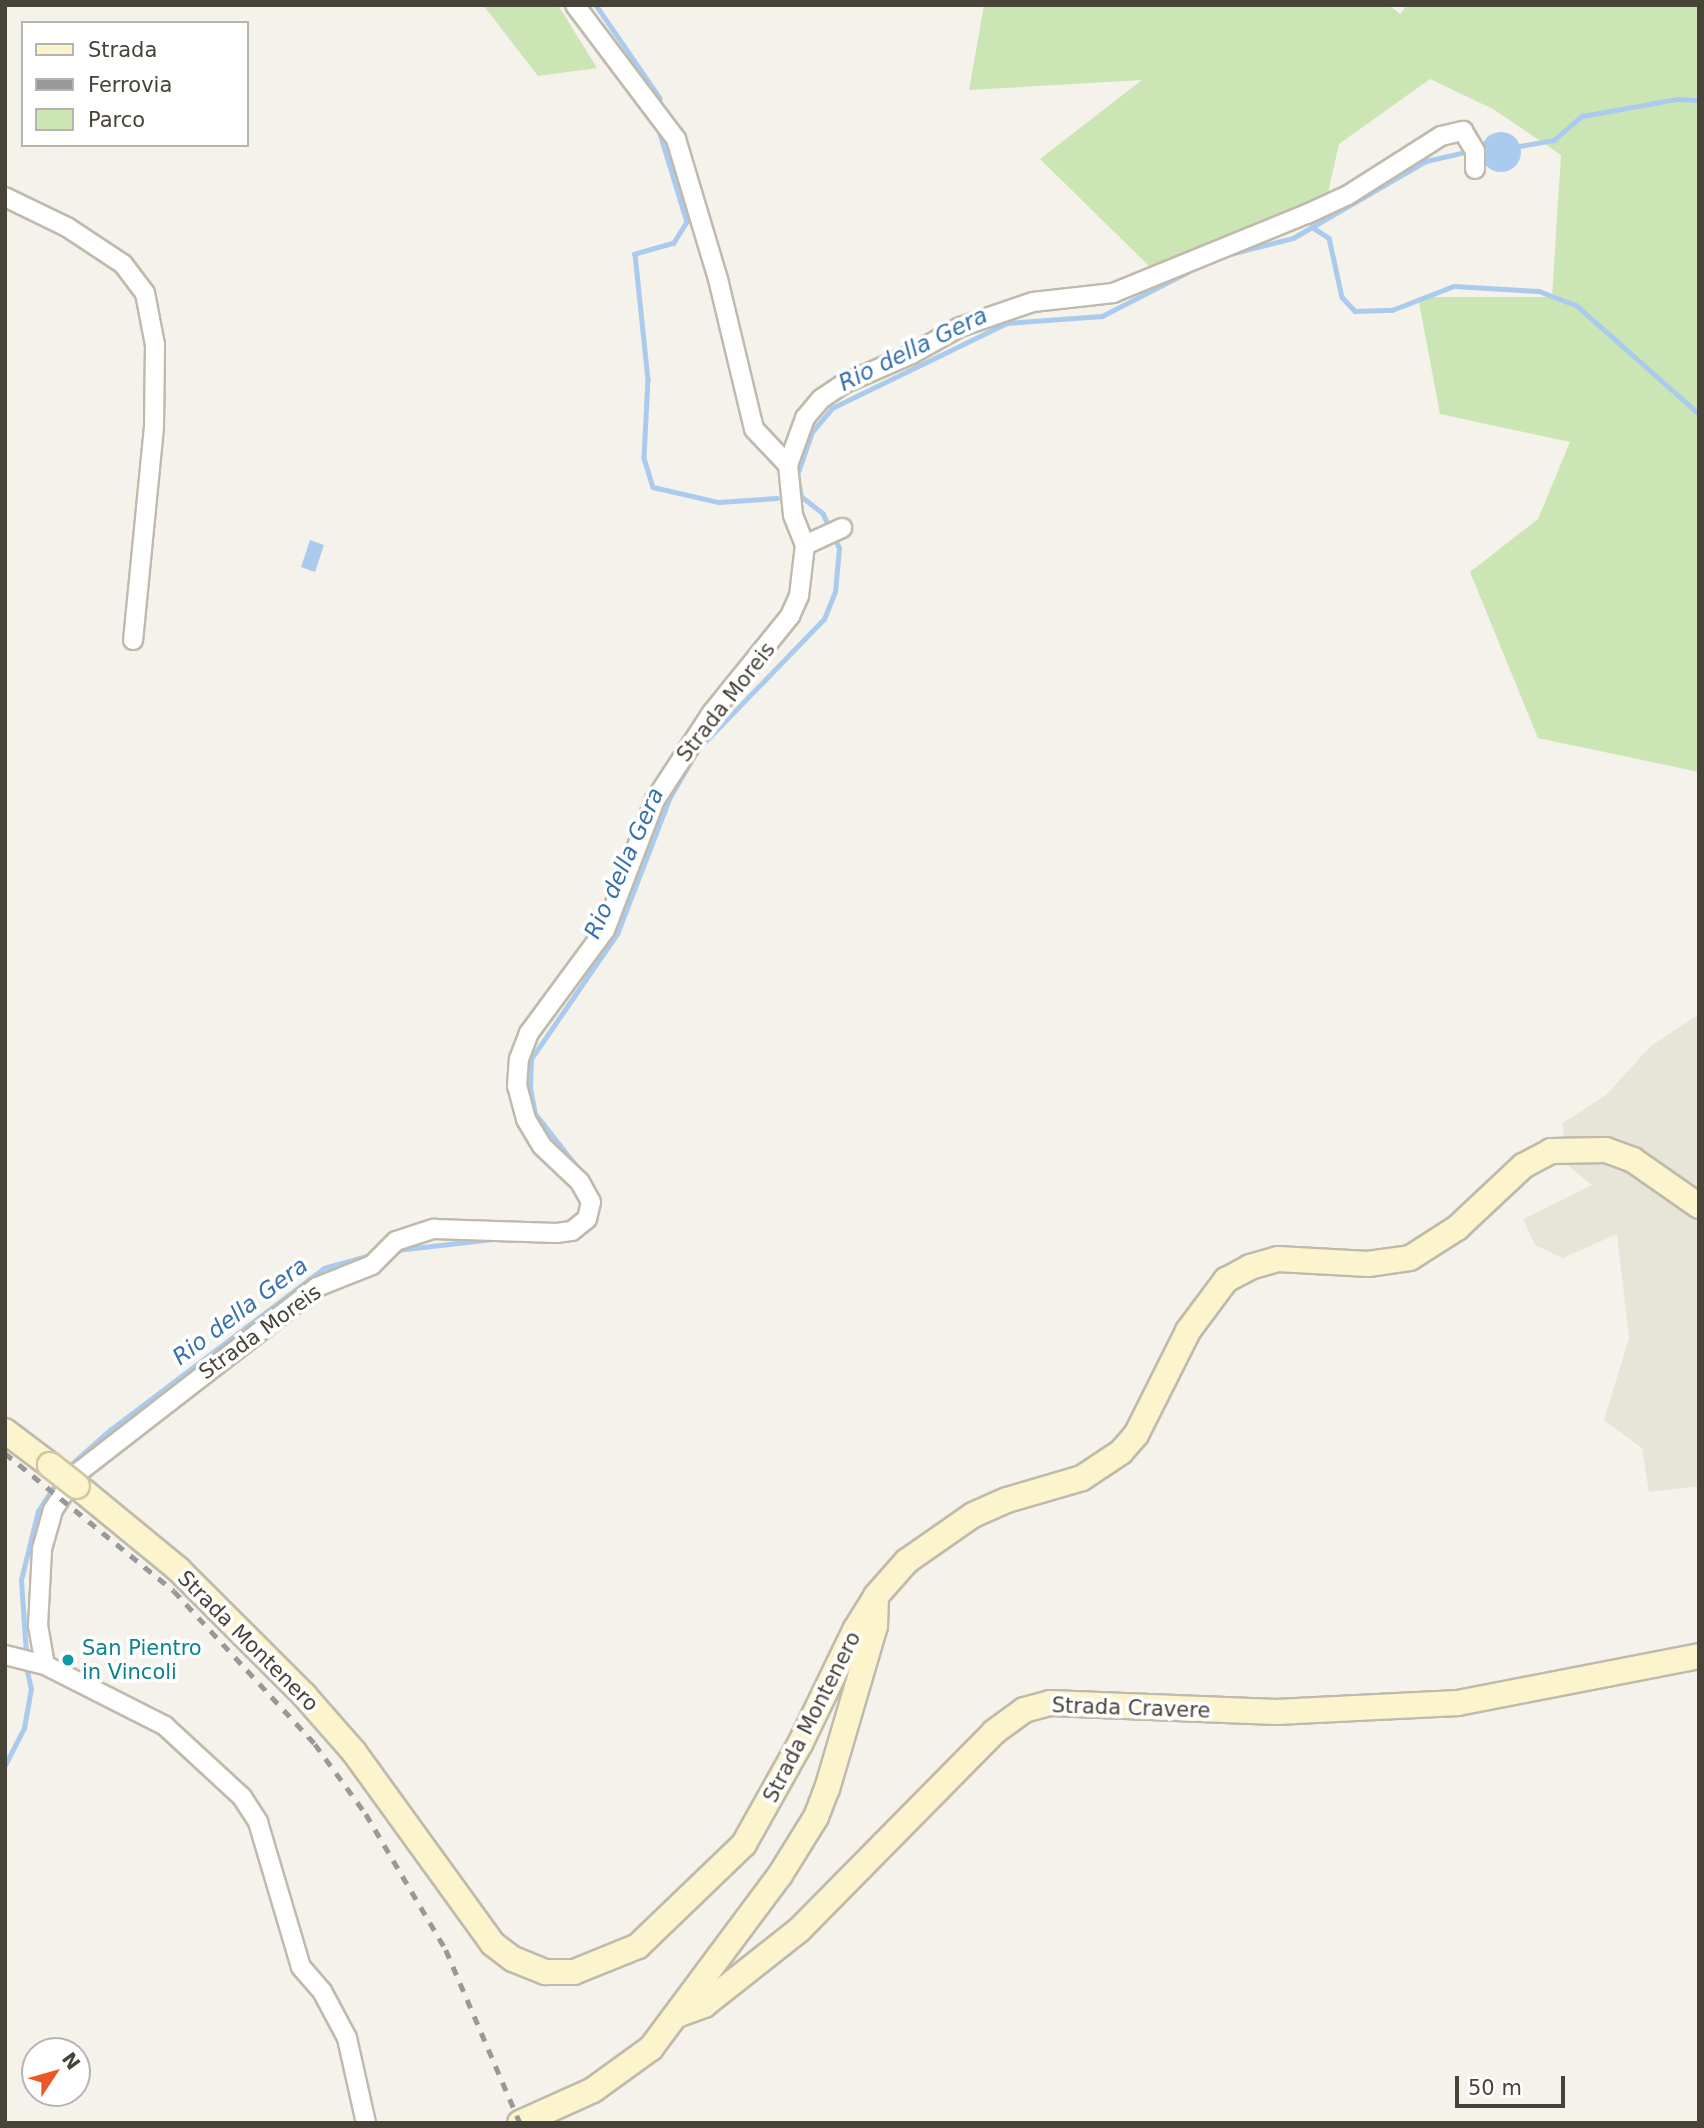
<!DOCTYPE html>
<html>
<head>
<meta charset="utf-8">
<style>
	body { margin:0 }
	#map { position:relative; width:1704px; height:2128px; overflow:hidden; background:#f4f2ea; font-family:"DejaVu Sans",sans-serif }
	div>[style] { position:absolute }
	.residential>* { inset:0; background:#e7e4d8 }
	.green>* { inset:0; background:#cbe5b5 }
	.water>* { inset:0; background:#aacbed }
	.round { border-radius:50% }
	.stream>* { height:4.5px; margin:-2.25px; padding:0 2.25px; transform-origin:2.25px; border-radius:2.25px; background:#aacbed }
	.roads { filter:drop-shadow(2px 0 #bfbaac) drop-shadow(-2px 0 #bfbaac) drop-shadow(0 2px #bfbaac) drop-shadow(0 -2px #bfbaac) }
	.street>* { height:18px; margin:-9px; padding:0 9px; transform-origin:9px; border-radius:9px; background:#fff }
	.secondary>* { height:24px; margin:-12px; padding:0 12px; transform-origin:12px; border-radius:12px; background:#fcf4cc }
	.rail>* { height:4.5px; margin-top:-2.25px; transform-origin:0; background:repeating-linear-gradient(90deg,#989898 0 9px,transparent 0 18px) }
	.bridges { filter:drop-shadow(2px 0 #d1c79c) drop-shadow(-2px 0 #d1c79c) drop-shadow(0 2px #d1c79c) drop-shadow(0 -2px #d1c79c) }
	.secondary-bridge>* { height:24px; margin:-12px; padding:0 12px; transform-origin:12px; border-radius:12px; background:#fcf4cc }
	.dots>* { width:19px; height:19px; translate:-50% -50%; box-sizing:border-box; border:4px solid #fff; border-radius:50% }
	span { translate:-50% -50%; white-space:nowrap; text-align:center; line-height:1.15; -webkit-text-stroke:7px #fff; paint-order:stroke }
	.street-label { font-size:21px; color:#474338 }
	.culture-label { font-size:21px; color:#0d838f }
	.left { translate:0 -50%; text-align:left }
	.water-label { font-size:23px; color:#3771ae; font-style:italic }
	.frame { position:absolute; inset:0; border:7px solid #474338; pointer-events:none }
	.legend { position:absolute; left:21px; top:21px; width:228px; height:126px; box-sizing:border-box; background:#fff; border:2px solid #b5b4af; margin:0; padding:9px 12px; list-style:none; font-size:21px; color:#474338 }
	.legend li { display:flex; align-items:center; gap:14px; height:35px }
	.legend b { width:35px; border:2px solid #b5b4af }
	.north { position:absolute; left:21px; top:2037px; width:70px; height:70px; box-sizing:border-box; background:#fff; border:2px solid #b5b4af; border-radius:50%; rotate:54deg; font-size:19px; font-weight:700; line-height:28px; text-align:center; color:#474338 }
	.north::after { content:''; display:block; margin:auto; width:24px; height:32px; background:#ed5727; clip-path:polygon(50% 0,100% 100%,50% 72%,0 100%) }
	.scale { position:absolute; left:1455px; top:2076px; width:110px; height:32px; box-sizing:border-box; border:4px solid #474338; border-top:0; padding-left:9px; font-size:21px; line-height:24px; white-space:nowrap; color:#474338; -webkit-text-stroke:5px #fff; paint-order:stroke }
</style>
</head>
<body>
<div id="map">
	<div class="residential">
		<div style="clip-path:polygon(1699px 1014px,1699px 1486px,1649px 1492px,1642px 1448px,1604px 1420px,1629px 1338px,1617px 1234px,1563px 1258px,1535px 1245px,1523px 1219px,1592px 1185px,1565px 1163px,1563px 1123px,1606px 1095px,1651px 1046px)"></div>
	</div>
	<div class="green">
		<div style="clip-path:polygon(483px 5px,558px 5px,597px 68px,538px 76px)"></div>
		<div style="clip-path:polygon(984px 5px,1389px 5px,1400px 14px,1407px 5px,1699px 5px,1699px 772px,1538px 738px,1470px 572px,1538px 519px,1570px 442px,1440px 414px,1418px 297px,1552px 297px,1561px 155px,1493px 109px,1430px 79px,1339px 144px,1327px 197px,1149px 266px,1040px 159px,1142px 80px,969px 90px)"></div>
	</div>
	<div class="water">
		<div class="round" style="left:1481px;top:132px;width:40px;height:40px"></div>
		<div style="clip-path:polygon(310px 540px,324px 545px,315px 572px,301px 567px)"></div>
	</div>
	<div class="stream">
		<div style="left:596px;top:5px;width:113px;rotate:55.5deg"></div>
		<div style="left:658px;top:127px;width:99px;rotate:73deg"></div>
		<div style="left:687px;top:222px;width:25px;rotate:122deg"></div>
		<div style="left:674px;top:243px;width:41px;rotate:164.2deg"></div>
		<div style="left:635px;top:254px;width:126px;rotate:84.1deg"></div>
		<div style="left:648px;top:379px;width:79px;rotate:92.9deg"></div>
		<div style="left:644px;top:458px;width:30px;rotate:73deg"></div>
		<div style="left:653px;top:487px;width:67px;rotate:13deg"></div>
		<div style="left:718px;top:502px;width:59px;rotate:-3.9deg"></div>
		<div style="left:1514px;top:147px;width:41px;rotate:-9.9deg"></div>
		<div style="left:1554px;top:140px;width:37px;rotate:-41deg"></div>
		<div style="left:1582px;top:116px;width:97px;rotate:-10.1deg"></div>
		<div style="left:1677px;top:99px;width:22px;rotate:3deg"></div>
		<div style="left:1312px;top:227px;width:20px;rotate:33deg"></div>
		<div style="left:1329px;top:238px;width:60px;rotate:77.6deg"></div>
		<div style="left:1342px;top:297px;width:19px;rotate:47deg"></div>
		<div style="left:1355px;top:311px;width:37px;rotate:-2deg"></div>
		<div style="left:1392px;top:310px;width:66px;rotate:-21.2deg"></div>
		<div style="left:1454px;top:286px;width:85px;rotate:3.4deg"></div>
		<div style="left:1539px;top:291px;width:40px;rotate:21deg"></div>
		<div style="left:1576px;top:305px;width:164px;rotate:41.5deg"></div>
		<div style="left:1230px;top:254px;width:65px;rotate:-14.3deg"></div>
		<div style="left:1293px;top:238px;width:154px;rotate:-30.1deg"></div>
		<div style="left:1426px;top:161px;width:45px;rotate:-12.8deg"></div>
		<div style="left:830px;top:530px;width:17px;rotate:-114deg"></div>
		<div style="left:823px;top:514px;width:28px;rotate:-142deg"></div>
		<div style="left:801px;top:497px;width:22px;rotate:-100deg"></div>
		<div style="left:797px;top:475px;width:46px;rotate:-70.8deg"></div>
		<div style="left:812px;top:432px;width:31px;rotate:-50deg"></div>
		<div style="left:832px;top:408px;width:195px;rotate:-25.9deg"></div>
		<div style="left:1007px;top:323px;width:95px;rotate:-4.2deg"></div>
		<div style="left:1102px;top:316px;width:99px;rotate:-27.1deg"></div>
		<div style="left:575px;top:1165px;width:65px;rotate:-128.1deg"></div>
		<div style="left:535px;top:1114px;width:25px;rotate:-101deg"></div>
		<div style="left:530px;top:1089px;width:30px;rotate:-88deg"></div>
		<div style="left:531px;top:1059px;width:152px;rotate:-55.5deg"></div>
		<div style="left:617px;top:934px;width:147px;rotate:-68.9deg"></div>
		<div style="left:670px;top:797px;width:56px;rotate:-59.7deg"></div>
		<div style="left:698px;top:749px;width:181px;rotate:-45.9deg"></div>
		<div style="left:824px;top:619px;width:29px;rotate:-68deg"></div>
		<div style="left:835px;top:592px;width:44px;rotate:-84.8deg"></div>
		<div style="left:839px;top:548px;width:11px;rotate:-117deg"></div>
		<div style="left:585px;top:1177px;width:19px;rotate:58deg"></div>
		<div style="left:397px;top:1250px;width:96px;rotate:-6.6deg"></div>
		<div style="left:66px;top:1469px;width:59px;rotate:-41.6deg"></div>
		<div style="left:110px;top:1430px;width:268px;rotate:-37.1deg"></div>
		<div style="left:324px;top:1268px;width:52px;rotate:-15.6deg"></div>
		<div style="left:26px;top:1654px;width:74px;rotate:-93.9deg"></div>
		<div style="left:21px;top:1580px;width:71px;rotate:-76.2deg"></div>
		<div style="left:38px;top:1511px;width:35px;rotate:-57deg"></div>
		<div style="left:5px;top:1765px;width:42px;rotate:-62.8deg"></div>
		<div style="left:24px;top:1728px;width:40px;rotate:-80deg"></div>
		<div style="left:31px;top:1689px;width:27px;rotate:-103deg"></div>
	</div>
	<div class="roads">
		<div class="street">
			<div style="left:575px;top:5px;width:168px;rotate:53deg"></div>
			<div style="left:676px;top:139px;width:146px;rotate:73.3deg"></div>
			<div style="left:718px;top:279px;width:154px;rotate:76.5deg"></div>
			<div style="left:754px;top:429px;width:50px;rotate:46.6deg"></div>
			<div style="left:5px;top:197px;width:69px;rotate:25.8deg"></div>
			<div style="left:67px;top:227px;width:67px;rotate:33.5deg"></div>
			<div style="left:123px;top:264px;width:36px;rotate:53deg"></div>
			<div style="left:145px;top:293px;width:53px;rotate:79.1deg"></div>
			<div style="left:155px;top:345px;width:82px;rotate:90.7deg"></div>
			<div style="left:154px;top:427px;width:214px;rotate:95.6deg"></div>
			<div style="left:805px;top:545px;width:41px;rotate:-24.7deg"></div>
			<div style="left:5px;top:1655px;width:41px;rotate:14deg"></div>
			<div style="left:45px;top:1665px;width:135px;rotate:26.9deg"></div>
			<div style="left:165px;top:1726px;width:105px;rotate:42.7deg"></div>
			<div style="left:242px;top:1797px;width:30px;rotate:57deg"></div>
			<div style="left:258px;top:1822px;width:151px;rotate:73.5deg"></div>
			<div style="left:301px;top:1967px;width:32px;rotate:49deg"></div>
			<div style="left:322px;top:1991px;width:53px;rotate:62deg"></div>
			<div style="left:347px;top:2038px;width:87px;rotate:77.4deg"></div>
			<div style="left:45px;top:1665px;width:40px;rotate:-100deg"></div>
			<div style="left:38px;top:1626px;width:77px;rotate:-87deg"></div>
			<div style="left:42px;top:1549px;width:41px;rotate:-74.2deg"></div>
			<div style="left:53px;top:1510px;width:43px;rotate:-57.4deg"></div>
			<div style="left:76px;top:1474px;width:305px;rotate:-37.8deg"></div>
			<div style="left:317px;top:1287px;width:59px;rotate:-21.8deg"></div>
			<div style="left:372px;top:1265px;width:34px;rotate:-45deg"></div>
			<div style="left:396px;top:1241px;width:40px;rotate:-18deg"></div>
			<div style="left:434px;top:1229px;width:123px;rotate:1.9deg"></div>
			<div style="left:557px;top:1233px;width:15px;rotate:-8deg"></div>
			<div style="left:572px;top:1231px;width:19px;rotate:-39deg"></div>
			<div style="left:587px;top:1219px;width:17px;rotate:-77deg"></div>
			<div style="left:591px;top:1202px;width:23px;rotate:-119deg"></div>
			<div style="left:580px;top:1182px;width:52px;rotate:-136.5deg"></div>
			<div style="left:542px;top:1146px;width:31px;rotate:-121deg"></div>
			<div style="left:526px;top:1119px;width:34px;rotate:-105deg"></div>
			<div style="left:517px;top:1086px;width:27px;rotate:-86deg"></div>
			<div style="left:519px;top:1059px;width:28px;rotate:-69deg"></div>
			<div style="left:529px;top:1033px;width:128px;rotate:-53.6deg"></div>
			<div style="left:605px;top:930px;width:139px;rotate:-69deg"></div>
			<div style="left:655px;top:800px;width:103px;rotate:-56.9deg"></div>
			<div style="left:711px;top:714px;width:126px;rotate:-51.1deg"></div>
			<div style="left:790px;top:616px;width:22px;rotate:-66deg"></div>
			<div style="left:799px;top:596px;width:51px;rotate:-83.3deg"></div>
			<div style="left:805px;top:545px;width:32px;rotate:-112deg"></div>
			<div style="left:793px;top:515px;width:50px;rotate:-95.7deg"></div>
			<div style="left:788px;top:465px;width:50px;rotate:-70.1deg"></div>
			<div style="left:805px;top:418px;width:25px;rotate:-50deg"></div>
			<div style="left:821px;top:399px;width:27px;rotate:-34deg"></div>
			<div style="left:843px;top:384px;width:75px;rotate:-23.5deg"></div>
			<div style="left:912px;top:354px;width:55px;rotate:-29.4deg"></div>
			<div style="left:960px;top:327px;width:77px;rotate:-18.9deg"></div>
			<div style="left:1033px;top:302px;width:81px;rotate:-6.4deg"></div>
			<div style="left:1113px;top:293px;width:209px;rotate:-22.2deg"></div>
			<div style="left:1307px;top:214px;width:45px;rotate:-24.9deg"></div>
			<div style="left:1348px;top:195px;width:110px;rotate:-32.4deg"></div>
			<div style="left:1441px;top:136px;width:23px;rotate:-13deg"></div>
			<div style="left:1463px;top:131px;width:23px;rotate:59deg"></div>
			<div style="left:1475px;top:151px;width:18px;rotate:90deg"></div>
		</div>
		<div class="secondary">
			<div style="left:5px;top:1431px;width:56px;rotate:37.1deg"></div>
			<div style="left:77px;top:1486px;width:131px;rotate:39.4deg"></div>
			<div style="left:178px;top:1569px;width:178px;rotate:45deg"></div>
			<div style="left:304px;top:1695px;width:76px;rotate:48.7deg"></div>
			<div style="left:354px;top:1752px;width:237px;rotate:54.1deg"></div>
			<div style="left:493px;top:1944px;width:25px;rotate:37deg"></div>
			<div style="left:513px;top:1959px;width:35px;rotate:22deg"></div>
			<div style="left:545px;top:1972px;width:29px"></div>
			<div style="left:574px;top:1972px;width:69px;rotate:-22.1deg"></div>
			<div style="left:638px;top:1946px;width:147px;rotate:-43.9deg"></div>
			<div style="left:744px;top:1844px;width:115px;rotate:-60.8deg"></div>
			<div style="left:800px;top:1744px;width:127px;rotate:-64.2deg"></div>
			<div style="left:855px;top:1630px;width:40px;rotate:-58deg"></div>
			<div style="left:876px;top:1596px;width:47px;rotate:-48.5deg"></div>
			<div style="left:907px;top:1561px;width:80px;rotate:-34.9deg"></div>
			<div style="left:973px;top:1515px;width:37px;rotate:-24deg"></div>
			<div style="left:1007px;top:1500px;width:78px;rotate:-16.3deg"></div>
			<div style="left:1082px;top:1478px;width:47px;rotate:-33.7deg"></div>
			<div style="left:1121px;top:1452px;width:23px;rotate:-49deg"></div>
			<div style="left:1136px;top:1435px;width:116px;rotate:-63.4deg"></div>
			<div style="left:1188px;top:1331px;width:64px;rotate:-53.3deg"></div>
			<div style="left:1226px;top:1280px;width:27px;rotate:-28deg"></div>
			<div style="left:1250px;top:1267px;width:29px;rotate:-16deg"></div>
			<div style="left:1278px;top:1259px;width:90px;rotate:3.2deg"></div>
			<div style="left:1368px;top:1264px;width:42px;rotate:-8.1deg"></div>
			<div style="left:1410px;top:1258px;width:56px;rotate:-32.6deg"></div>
			<div style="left:1457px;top:1228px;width:91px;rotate:-43.2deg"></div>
			<div style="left:1523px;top:1166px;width:32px;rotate:-28deg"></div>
			<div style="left:1551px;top:1151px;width:55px;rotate:-1deg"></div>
			<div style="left:1606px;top:1150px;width:29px;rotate:20deg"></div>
			<div style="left:1633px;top:1160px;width:80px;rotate:34.9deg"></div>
			<div style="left:677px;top:2015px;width:29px;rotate:-20deg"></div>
			<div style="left:704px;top:2005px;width:121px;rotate:-38.3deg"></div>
			<div style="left:799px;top:1930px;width:278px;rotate:-45.4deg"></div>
			<div style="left:994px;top:1732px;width:37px;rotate:-36deg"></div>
			<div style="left:1024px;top:1710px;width:27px;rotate:-15deg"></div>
			<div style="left:1050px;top:1703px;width:226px;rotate:2.3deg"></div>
			<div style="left:1276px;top:1712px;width:182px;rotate:-2.8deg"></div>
			<div style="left:1458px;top:1703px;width:246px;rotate:-11deg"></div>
			<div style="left:520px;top:2123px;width:80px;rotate:-24.3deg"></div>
			<div style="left:593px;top:2090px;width:72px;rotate:-35.9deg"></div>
			<div style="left:651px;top:2048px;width:216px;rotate:-53.3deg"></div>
			<div style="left:780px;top:1875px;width:68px;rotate:-58.2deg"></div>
			<div style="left:816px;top:1817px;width:30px;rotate:-69deg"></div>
			<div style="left:827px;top:1789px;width:170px;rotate:-73.6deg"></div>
			<div style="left:875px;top:1626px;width:24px;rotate:-88deg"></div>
		</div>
	</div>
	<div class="rail">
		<div style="left:5px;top:1453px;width:218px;rotate:39.2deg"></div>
		<div style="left:174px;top:1591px;width:208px;rotate:47.3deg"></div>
		<div style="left:315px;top:1744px;width:87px;rotate:53.9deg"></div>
		<div style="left:366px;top:1814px;width:158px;rotate:59.5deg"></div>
		<div style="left:446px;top:1950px;width:188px;rotate:66.8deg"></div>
	</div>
	<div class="bridges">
		<div class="secondary-bridge">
			<div style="left:50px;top:1465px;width:34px;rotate:38deg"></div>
		</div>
	</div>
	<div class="dots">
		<div style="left:68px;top:1660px;background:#0f9aa8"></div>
	</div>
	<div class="street-label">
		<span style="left:726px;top:702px;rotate:-52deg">Strada Moreis</span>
		<span style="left:260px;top:1332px;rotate:-36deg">Strada Moreis</span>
		<span style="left:248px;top:1641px;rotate:45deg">Strada Montenero</span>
		<span style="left:1131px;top:1708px;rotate:2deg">Strada Cravere</span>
		<span style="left:812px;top:1717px;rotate:-63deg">Strada Montenero</span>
	</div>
	<div class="culture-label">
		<span class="left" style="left:82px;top:1660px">San Pientro<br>in Vincoli</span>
	</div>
	<div class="water-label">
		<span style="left:913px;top:349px;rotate:-26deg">Rio della Gera</span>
		<span style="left:624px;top:863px;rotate:-66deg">Rio della Gera</span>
		<span style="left:240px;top:1311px;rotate:-37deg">Rio della Gera</span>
	</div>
	<div class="frame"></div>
	<ul class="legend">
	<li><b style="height:9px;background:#fcf4cc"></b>Strada</li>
	<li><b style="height:9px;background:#989898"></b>Ferrovia</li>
	<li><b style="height:19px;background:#cbe5b5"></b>Parco</li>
	</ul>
	<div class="north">N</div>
	<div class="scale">50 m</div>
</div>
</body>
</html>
